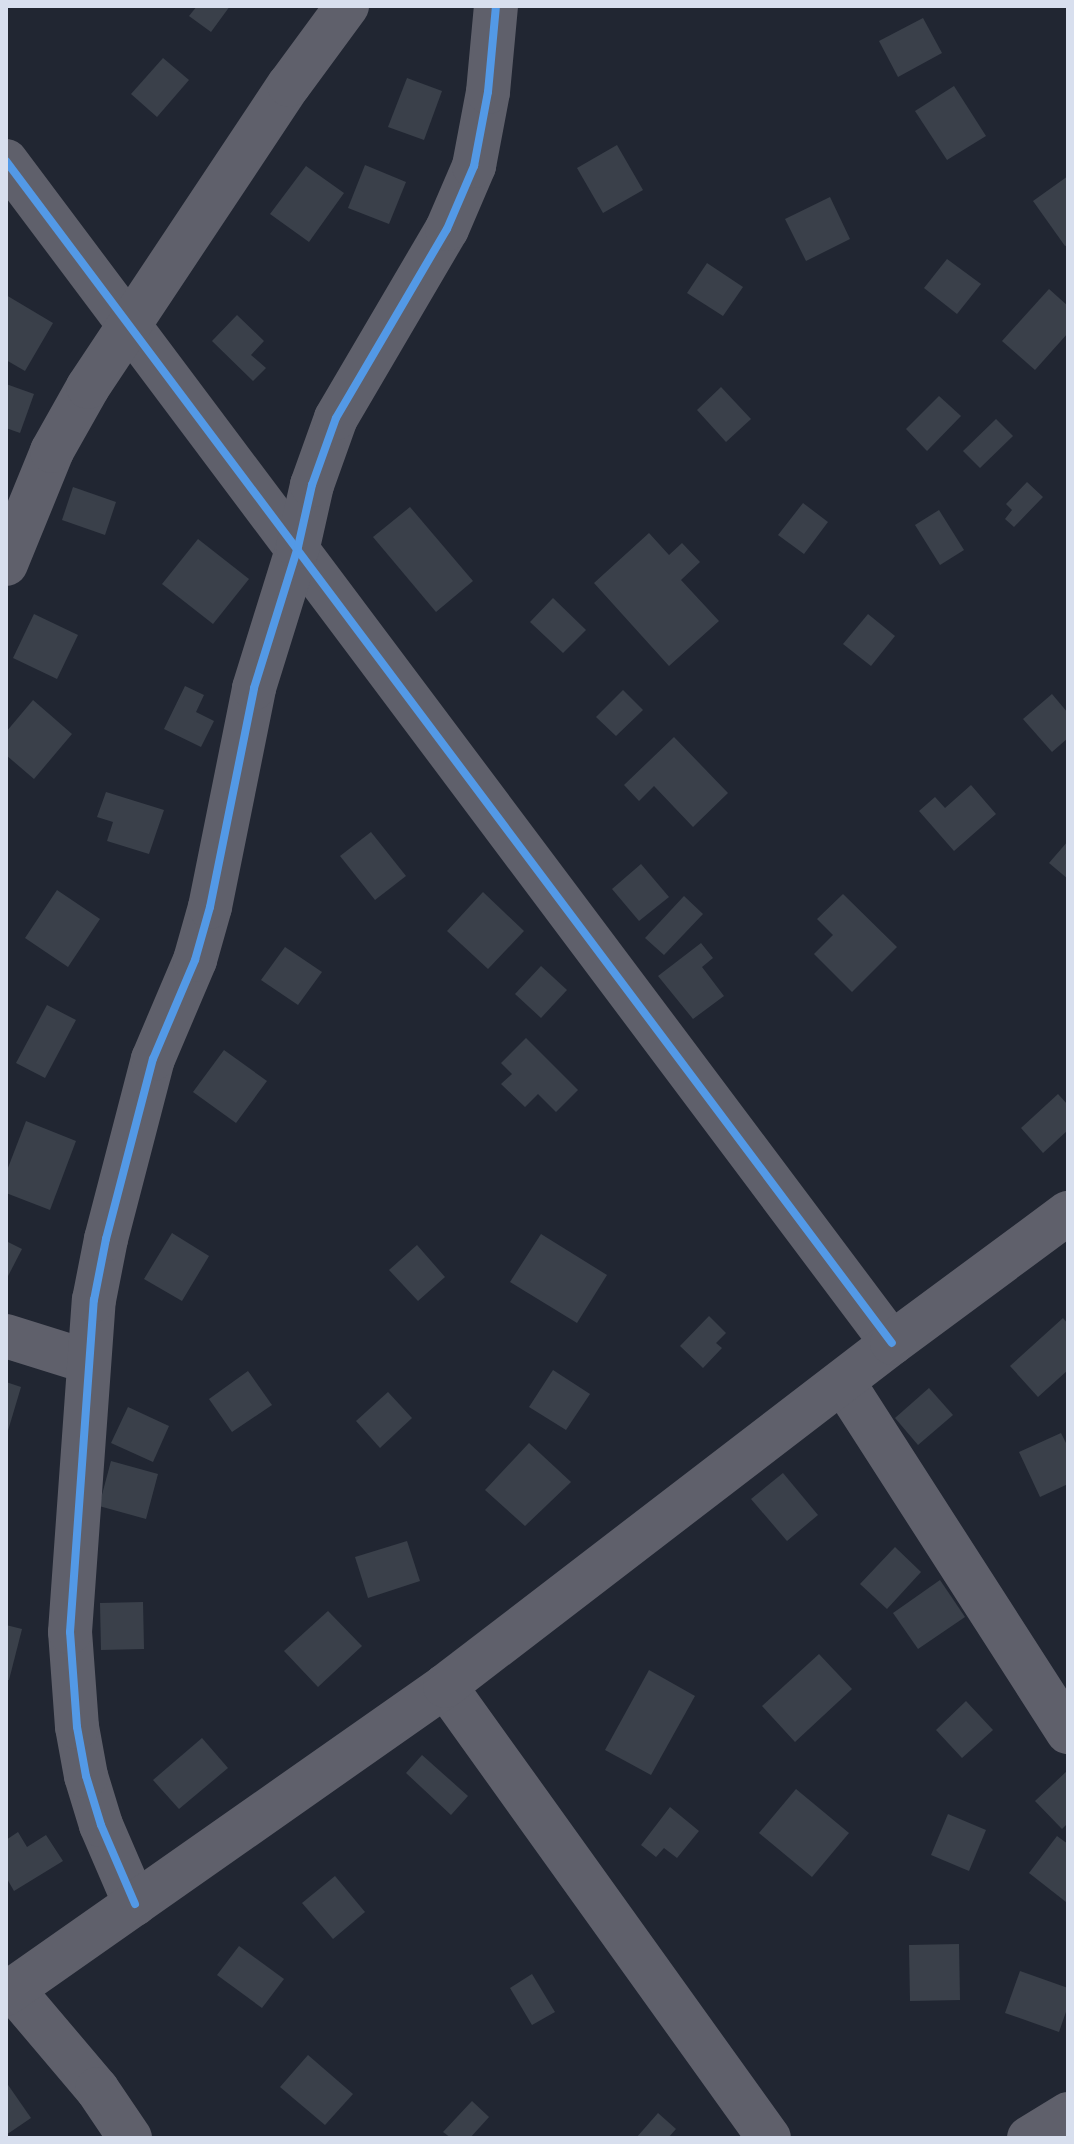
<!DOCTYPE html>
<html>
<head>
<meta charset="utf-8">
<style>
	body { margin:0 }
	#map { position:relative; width:1074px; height:2144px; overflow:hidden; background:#212632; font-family:"PT Sans Narrow",sans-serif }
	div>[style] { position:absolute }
	.building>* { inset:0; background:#3a404a }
	.minor>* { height:44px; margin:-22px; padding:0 22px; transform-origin:22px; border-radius:22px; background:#5f606b }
	.cycleway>* { height:8px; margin:-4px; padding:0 4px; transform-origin:4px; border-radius:4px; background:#5399e6 }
	span { translate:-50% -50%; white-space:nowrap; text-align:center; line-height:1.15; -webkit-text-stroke:7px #1a2339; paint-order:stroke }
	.frame { position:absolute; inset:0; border:8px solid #d8dfee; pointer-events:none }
</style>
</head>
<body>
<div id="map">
	<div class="building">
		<div style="clip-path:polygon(197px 6px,230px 6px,211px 32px,189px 16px)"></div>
		<div style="clip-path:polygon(923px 18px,942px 53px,898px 77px,879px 41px)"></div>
		<div style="clip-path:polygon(163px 58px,189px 80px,157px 117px,131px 94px)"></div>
		<div style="clip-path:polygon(407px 78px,442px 91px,424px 140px,388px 127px)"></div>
		<div style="clip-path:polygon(954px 86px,986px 136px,947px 160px,915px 111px)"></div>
		<div style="clip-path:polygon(617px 145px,643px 190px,603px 213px,577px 168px)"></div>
		<div style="clip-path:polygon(365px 165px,406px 182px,389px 224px,348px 208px)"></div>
		<div style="clip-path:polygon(306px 166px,344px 193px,309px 242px,270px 214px)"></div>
		<div style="clip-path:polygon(1068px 176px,1068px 245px,1065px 246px,1033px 201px)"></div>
		<div style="clip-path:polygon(830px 197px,850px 239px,806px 261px,785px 219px)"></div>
		<div style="clip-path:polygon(947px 259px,981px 284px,957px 314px,924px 288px)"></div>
		<div style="clip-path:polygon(707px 263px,743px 287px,723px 316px,687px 293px)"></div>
		<div style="clip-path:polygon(1049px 289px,1068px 306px,1068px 333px,1035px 370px,1002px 341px)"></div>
		<div style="clip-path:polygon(6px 295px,53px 323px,25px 371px,6px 360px)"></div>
		<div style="clip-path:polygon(237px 315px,264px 341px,251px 355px,266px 368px,253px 381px,212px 341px)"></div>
		<div style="clip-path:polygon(6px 384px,34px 394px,20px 433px,6px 428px)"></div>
		<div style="clip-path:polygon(721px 387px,751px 419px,726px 442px,697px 410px)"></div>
		<div style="clip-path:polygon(939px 396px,961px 416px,927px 451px,906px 429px)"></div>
		<div style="clip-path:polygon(996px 419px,1013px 436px,980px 468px,963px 451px)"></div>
		<div style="clip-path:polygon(1027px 482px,1043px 497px,1014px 527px,1005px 519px,1012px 510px,1006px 504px)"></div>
		<div style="clip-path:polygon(73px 487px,116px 502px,105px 535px,62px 520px)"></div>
		<div style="clip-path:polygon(803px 503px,828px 522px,804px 554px,778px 535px)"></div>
		<div style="clip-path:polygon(410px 507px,473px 581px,436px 612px,373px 537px)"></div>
		<div style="clip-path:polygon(939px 510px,964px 550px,940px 565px,915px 525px)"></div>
		<div style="clip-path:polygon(649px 533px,669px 555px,682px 543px,700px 562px,681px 580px,719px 621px,669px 666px,594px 583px)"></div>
		<div style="clip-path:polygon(198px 539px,249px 579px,213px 624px,162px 584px)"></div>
		<div style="clip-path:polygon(553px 598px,586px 630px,563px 653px,530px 622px)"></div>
		<div style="clip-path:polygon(34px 614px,78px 635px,57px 679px,13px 658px)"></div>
		<div style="clip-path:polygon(868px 614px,895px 636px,871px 666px,843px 644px)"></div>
		<div style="clip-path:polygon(185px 686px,204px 695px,196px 712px,214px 721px,201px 747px,164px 729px)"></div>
		<div style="clip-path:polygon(623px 690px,643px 710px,616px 736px,596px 717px)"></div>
		<div style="clip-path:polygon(1052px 694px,1068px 713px,1068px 738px,1052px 752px,1023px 719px)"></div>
		<div style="clip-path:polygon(33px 700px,72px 734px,34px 779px,6px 755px,6px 732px)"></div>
		<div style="clip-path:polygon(674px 737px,728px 793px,693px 827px,654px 786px,639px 801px,624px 785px)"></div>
		<div style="clip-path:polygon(971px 785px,996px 814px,954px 851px,919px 811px,935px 797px,945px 808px)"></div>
		<div style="clip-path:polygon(106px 792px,164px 810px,149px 854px,107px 841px,113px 822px,97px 817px)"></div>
		<div style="clip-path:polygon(371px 832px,406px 876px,375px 900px,340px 856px)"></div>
		<div style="clip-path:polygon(1068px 841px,1068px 879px,1049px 863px)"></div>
		<div style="clip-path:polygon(641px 864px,669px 897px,639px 921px,612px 889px)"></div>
		<div style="clip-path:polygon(57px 890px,100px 919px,68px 967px,25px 938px)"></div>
		<div style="clip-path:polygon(483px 892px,524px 931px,488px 969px,447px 931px)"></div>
		<div style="clip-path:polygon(843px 894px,897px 947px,852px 992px,814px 954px,833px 935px,817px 919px)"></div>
		<div style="clip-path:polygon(684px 896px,703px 914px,664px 955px,645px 938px)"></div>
		<div style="clip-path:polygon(701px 943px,713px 958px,702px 967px,724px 996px,693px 1019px,658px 976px)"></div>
		<div style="clip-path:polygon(285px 947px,322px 972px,298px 1005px,261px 980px)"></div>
		<div style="clip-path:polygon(541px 966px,567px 990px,541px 1018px,515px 994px)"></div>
		<div style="clip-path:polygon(47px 1005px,76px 1020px,45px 1078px,16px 1063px)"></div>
		<div style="clip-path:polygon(526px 1038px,578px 1090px,556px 1112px,538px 1094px,525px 1107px,501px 1084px,512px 1074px,501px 1063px)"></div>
		<div style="clip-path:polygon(224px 1050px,267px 1081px,236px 1123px,193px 1092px)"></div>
		<div style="clip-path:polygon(1058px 1094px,1068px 1105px,1068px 1130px,1043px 1153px,1021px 1128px)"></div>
		<div style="clip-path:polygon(26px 1121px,76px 1141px,50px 1210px,6px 1193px,6px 1173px)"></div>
		<div style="clip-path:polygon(172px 1233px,209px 1256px,182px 1301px,144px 1279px)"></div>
		<div style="clip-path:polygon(541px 1234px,607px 1275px,577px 1323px,510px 1282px)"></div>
		<div style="clip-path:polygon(6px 1241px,22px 1249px,6px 1280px)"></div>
		<div style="clip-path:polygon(417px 1245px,445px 1277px,418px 1301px,389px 1270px)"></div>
		<div style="clip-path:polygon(709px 1316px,726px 1333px,716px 1343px,722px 1348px,703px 1368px,680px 1346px)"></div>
		<div style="clip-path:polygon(1063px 1318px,1068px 1324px,1068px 1370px,1038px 1397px,1010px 1366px)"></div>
		<div style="clip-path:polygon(553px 1370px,590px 1394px,566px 1430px,529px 1407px)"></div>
		<div style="clip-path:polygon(248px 1371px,272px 1405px,232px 1432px,209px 1399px)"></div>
		<div style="clip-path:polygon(6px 1382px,21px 1387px,7px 1434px,6px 1434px)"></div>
		<div style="clip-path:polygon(929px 1388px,953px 1415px,918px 1445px,895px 1418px)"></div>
		<div style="clip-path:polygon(388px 1392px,412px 1418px,380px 1448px,356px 1421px)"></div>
		<div style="clip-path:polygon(128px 1407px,169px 1426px,153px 1462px,111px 1443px)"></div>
		<div style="clip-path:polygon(1061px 1433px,1068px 1447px,1068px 1484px,1040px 1497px,1019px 1452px)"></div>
		<div style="clip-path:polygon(529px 1443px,571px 1482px,525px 1526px,485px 1490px)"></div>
		<div style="clip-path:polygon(111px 1461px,158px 1474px,146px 1519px,99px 1506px)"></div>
		<div style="clip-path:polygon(783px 1473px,818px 1515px,787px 1541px,751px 1499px)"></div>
		<div style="clip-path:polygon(407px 1541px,420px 1581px,368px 1598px,355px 1557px)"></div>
		<div style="clip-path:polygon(895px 1547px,921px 1572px,887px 1609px,860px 1584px)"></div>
		<div style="clip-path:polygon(940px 1580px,965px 1617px,918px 1649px,893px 1613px)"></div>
		<div style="clip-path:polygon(143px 1602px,144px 1649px,101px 1650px,100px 1603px)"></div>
		<div style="clip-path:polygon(328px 1611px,362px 1646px,318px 1687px,284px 1651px)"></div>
		<div style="clip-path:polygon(6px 1625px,22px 1629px,9px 1680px,6px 1680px)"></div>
		<div style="clip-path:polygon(819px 1654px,852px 1689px,795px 1742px,762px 1706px)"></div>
		<div style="clip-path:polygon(649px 1670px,695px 1696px,651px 1775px,605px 1750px)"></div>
		<div style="clip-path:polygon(966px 1701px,993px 1730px,962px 1758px,936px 1730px)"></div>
		<div style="clip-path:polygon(202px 1738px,228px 1768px,179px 1809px,153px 1780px)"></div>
		<div style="clip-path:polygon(422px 1755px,468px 1796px,451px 1815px,406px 1773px)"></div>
		<div style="clip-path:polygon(1068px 1770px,1068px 1823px,1062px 1829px,1035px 1801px)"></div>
		<div style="clip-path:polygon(796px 1789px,849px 1833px,812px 1877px,759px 1833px)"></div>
		<div style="clip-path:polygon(670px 1807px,699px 1831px,677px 1858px,664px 1848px,656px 1857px,641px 1845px)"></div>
		<div style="clip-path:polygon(948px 1814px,986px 1830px,969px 1871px,931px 1855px)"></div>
		<div style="clip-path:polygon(18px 1832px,27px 1847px,46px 1835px,63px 1861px,14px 1891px,6px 1877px,6px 1840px)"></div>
		<div style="clip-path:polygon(1057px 1836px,1068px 1844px,1066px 1902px,1029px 1873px)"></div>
		<div style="clip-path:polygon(335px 1876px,365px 1912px,333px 1939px,302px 1903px)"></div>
		<div style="clip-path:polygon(959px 1944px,960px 2000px,910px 2001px,909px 1945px)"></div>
		<div style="clip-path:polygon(239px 1946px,284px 1979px,262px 2008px,217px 1975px)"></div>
		<div style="clip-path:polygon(1020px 1971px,1068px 1988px,1068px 2006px,1059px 2032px,1005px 2013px)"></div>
		<div style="clip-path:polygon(532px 1974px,555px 2012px,532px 2025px,510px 1988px)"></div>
		<div style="clip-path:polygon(308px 2055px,353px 2094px,325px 2125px,280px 2087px)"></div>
		<div style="clip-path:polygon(6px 2082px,31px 2118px,6px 2135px)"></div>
		<div style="clip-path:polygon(472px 2101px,489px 2117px,470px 2138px,451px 2138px,443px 2132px)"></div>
		<div style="clip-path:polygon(658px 2113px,676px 2129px,668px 2138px,636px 2138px)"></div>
	</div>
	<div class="minor">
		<div style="left:6px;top:161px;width:1477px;rotate:53.15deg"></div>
		<div style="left:6px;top:564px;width:122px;rotate:-67.8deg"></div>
		<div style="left:52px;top:451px;width:73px;rotate:-60.6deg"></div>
		<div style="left:88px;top:387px;width:363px;rotate:-56.4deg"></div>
		<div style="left:289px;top:85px;width:98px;rotate:-53.7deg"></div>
		<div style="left:6px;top:1336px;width:87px;rotate:17.4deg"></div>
		<div style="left:843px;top:1382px;width:416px;rotate:57.3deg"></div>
		<div style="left:445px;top:1686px;width:556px;rotate:54.37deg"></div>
		<div style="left:135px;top:1904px;width:86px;rotate:-113.3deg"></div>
		<div style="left:101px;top:1825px;width:51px;rotate:-107deg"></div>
		<div style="left:86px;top:1776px;width:50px;rotate:-100.4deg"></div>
		<div style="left:77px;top:1727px;width:95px;rotate:-94.2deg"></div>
		<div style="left:70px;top:1632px;width:333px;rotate:-85.9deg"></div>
		<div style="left:94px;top:1300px;width:62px;rotate:-78.9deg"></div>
		<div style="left:106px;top:1239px;width:186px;rotate:-75.4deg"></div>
		<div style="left:153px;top:1059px;width:108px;rotate:-67deg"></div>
		<div style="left:195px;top:960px;width:55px;rotate:-74.2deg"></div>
		<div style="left:210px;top:907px;width:223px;rotate:-78.6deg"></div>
		<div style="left:254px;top:688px;width:148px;rotate:-72.7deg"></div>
		<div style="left:298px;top:547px;width:64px;rotate:-77.3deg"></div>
		<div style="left:312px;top:485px;width:71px;rotate:-70.3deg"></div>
		<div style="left:336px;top:418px;width:219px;rotate:-59.6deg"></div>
		<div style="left:447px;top:229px;width:69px;rotate:-66.8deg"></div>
		<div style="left:474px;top:166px;width:75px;rotate:-79.3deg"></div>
		<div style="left:488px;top:92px;width:86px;rotate:-84.7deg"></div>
		<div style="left:13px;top:1990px;width:130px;rotate:49.7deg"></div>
		<div style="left:97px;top:2089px;width:59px;rotate:56deg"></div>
		<div style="left:6px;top:1994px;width:536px;rotate:-35.05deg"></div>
		<div style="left:445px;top:1686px;width:563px;rotate:-37.5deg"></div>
		<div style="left:892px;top:1343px;width:219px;rotate:-36.5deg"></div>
		<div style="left:1029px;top:2138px;width:46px;rotate:-31.6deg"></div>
	</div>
	<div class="cycleway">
		<div style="left:6px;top:161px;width:1477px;rotate:53.15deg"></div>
		<div style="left:135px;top:1904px;width:86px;rotate:-113.3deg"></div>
		<div style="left:101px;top:1825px;width:51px;rotate:-107deg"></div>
		<div style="left:86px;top:1776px;width:50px;rotate:-100.4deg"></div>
		<div style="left:77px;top:1727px;width:95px;rotate:-94.2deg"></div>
		<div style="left:70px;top:1632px;width:333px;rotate:-85.9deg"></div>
		<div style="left:94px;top:1300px;width:62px;rotate:-78.9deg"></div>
		<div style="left:106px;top:1239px;width:186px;rotate:-75.4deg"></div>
		<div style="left:153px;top:1059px;width:108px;rotate:-67deg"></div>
		<div style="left:195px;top:960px;width:55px;rotate:-74.2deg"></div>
		<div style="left:210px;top:907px;width:223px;rotate:-78.6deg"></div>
		<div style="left:254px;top:688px;width:148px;rotate:-72.7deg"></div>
		<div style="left:298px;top:547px;width:64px;rotate:-77.3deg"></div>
		<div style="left:312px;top:485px;width:71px;rotate:-70.3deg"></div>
		<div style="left:336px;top:418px;width:219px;rotate:-59.6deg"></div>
		<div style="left:447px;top:229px;width:69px;rotate:-66.8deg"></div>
		<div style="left:474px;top:166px;width:75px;rotate:-79.3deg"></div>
		<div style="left:488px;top:92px;width:86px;rotate:-84.7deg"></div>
	</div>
	<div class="frame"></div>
</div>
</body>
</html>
